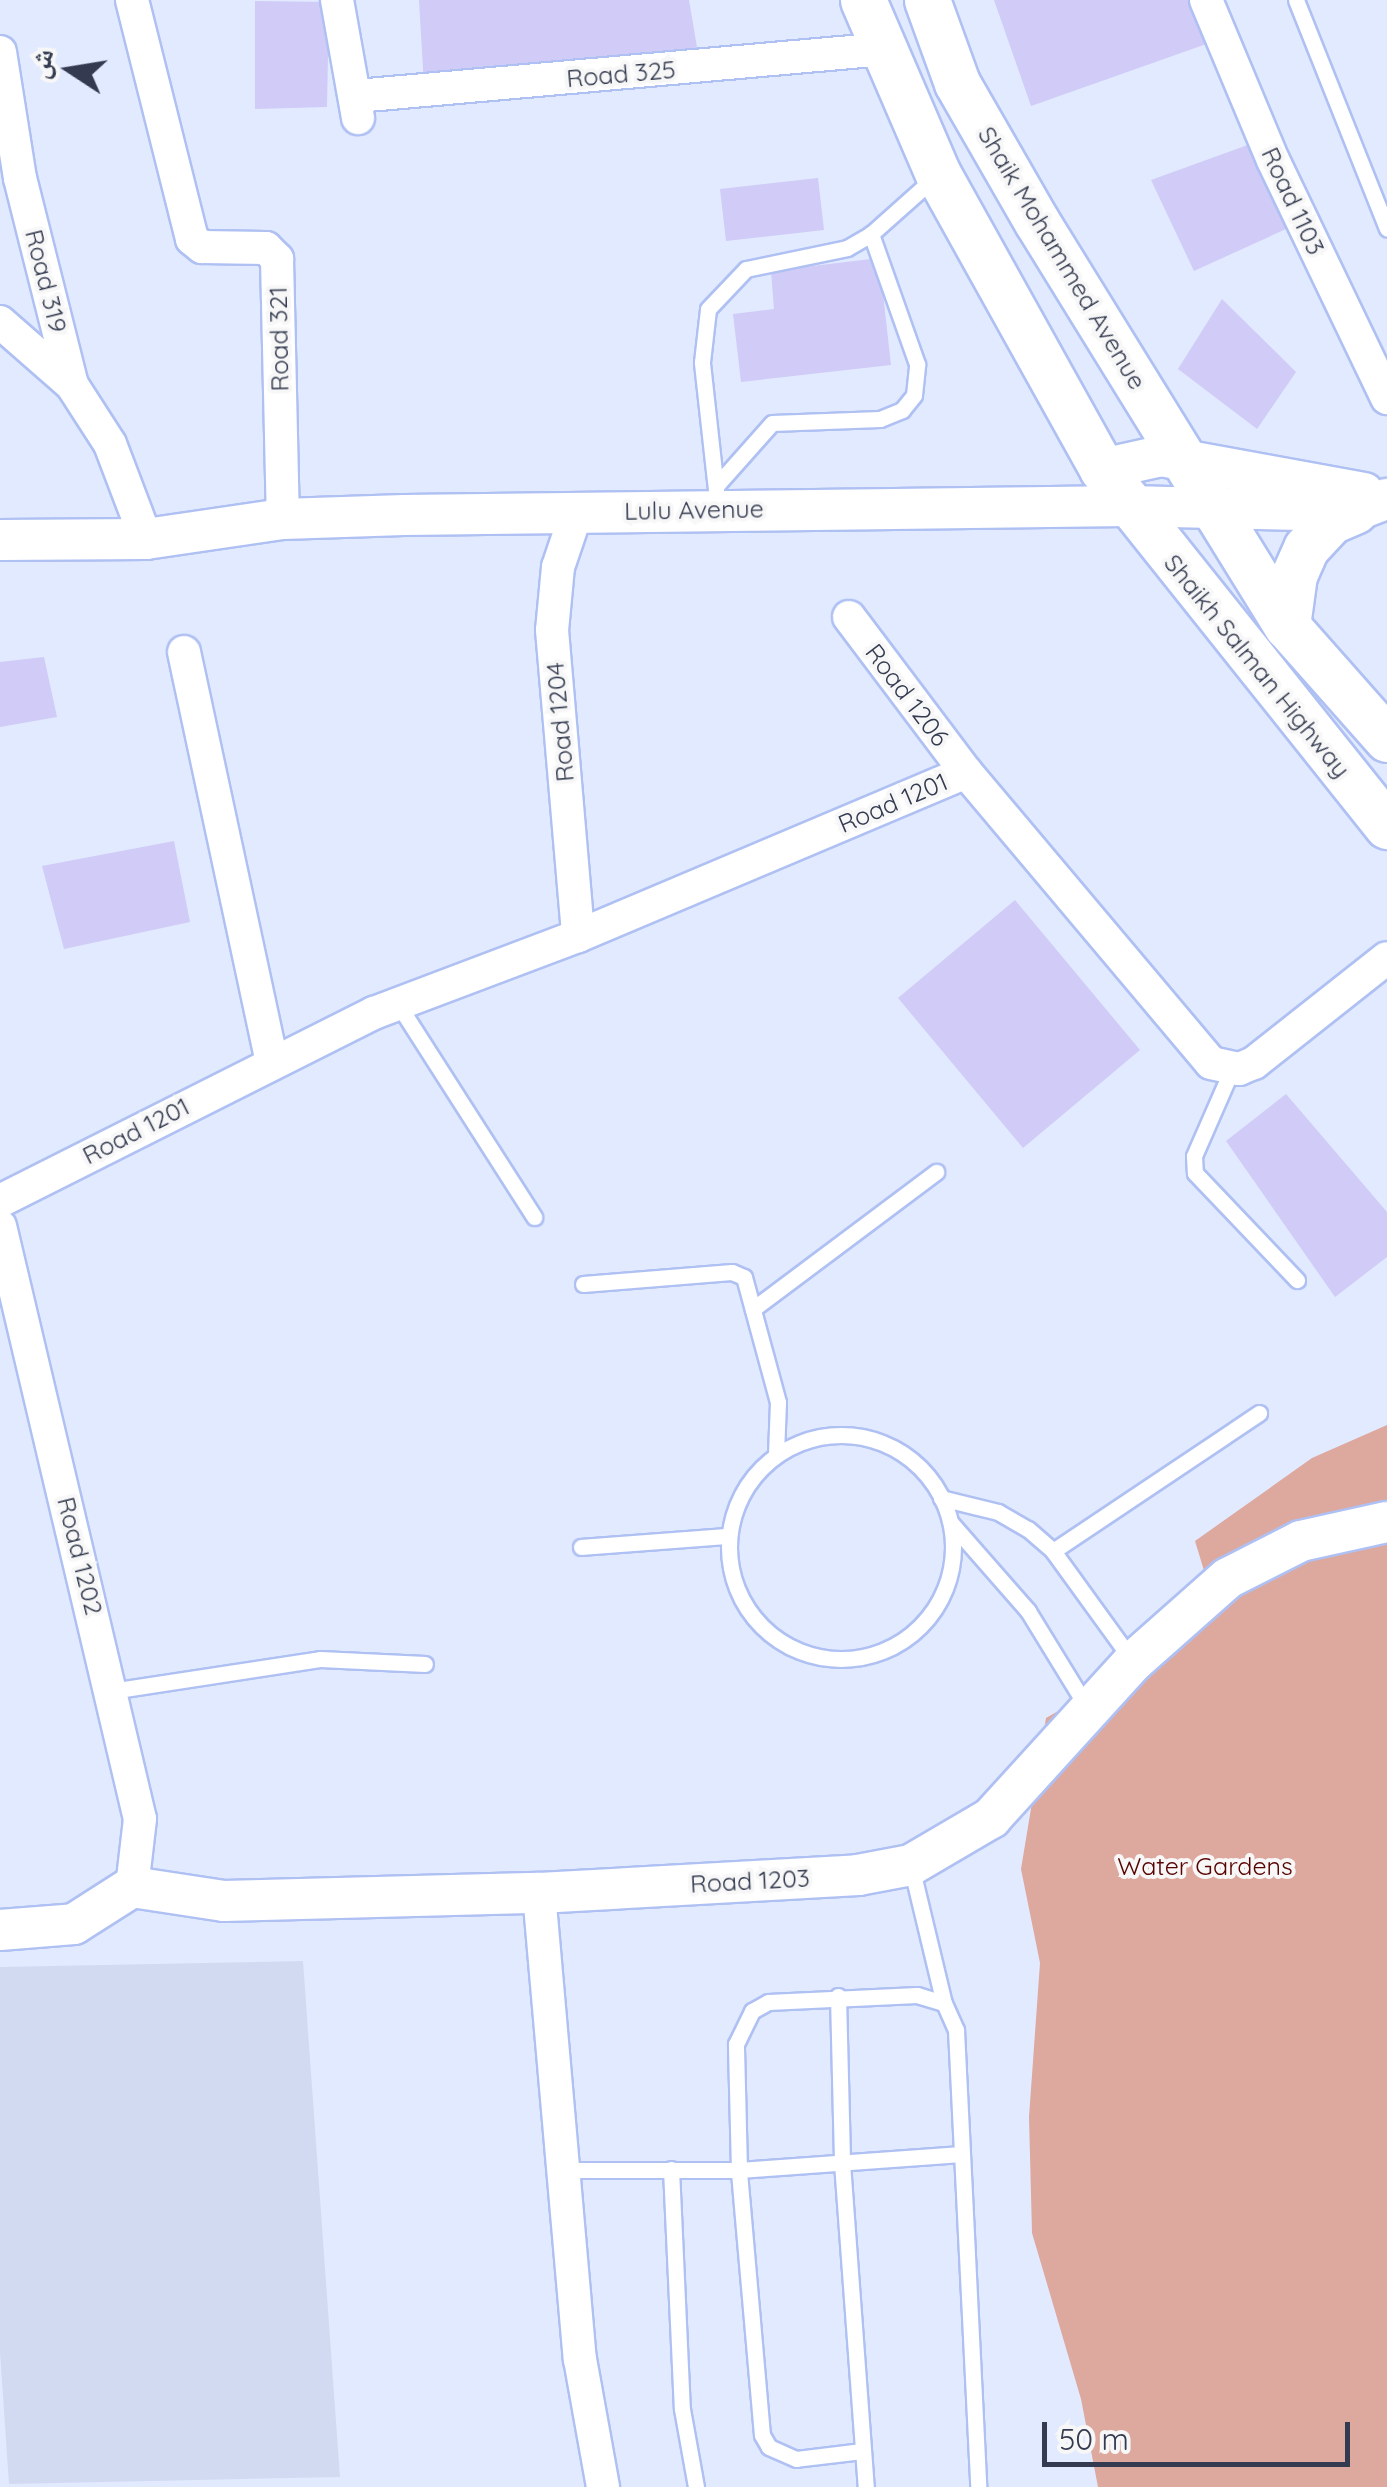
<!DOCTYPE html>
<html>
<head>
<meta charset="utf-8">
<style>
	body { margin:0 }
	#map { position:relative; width:1387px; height:2487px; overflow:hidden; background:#e2eaff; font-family:Quicksand,"Noto Naskh Arabic",sans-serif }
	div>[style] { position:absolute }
	.built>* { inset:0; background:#d2daf2 }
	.green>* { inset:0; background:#dda89e }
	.building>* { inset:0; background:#d0cbf7 }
	.roads { filter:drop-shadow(2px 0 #afc0f3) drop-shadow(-2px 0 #afc0f3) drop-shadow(0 2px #afc0f3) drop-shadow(0 -2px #afc0f3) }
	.service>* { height:15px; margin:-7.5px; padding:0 7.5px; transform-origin:7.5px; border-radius:7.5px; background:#fff }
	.service>.ring { margin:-7.5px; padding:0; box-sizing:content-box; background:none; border:15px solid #fff; border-radius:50% }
	.minor>* { height:32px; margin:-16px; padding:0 16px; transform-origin:16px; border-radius:16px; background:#fff }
	.tertiary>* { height:40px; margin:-20px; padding:0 20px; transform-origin:20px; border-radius:20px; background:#fff }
	.secondary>* { height:45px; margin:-22.5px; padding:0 22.5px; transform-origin:22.5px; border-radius:22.5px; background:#fff }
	span { translate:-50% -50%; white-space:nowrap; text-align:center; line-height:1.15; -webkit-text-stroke:8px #f7f7f7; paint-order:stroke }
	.street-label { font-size:25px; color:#343b50 }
	.park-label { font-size:25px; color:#580300 }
	.north { position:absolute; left:20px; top:20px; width:100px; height:100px; -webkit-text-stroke:8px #f7f7f7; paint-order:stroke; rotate:282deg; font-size:28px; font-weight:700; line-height:40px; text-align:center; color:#343b50 }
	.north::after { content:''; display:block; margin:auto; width:35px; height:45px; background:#343b50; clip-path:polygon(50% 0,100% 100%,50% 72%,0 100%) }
	.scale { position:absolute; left:1042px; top:2422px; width:308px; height:45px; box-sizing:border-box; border:5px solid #343b50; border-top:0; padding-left:12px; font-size:30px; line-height:35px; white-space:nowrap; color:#343b50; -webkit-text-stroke:8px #f7f7f7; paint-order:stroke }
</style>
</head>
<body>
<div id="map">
	<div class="built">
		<div style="clip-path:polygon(303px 1961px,340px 2477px,9px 2484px,0 2353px,0 1967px)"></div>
	</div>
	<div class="green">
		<div style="clip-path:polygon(1387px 1425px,1387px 2487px,1098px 2487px,1081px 2399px,1032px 2233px,1029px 2117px,1040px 1963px,1021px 1869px,1046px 1718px,1114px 1679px,1212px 1597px,1195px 1541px,1312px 1458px)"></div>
	</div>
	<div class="building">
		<div style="clip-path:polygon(419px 0,689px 0,699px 59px,424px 86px)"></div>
		<div style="clip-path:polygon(994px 0,1197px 0,1212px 42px,1031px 106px)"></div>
		<div style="clip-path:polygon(255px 1px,329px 2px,327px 107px,255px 109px)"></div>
		<div style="clip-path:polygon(1256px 142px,1286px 229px,1194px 271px,1151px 180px)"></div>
		<div style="clip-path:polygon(818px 178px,824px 230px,726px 241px,720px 189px)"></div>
		<div style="clip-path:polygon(879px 258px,891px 365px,741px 382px,733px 314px,774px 309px,771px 271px)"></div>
		<div style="clip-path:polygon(1222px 299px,1296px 372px,1257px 429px,1178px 369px)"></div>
		<div style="clip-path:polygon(44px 657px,57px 717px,0 727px,0 662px)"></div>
		<div style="clip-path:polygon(174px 841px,190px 922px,64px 949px,42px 866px)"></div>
		<div style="clip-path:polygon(1015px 900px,1140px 1050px,1023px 1148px,898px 998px)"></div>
		<div style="clip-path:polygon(1286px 1094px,1387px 1212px,1387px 1257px,1335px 1297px,1226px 1141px)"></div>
	</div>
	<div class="roads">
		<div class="service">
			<div style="left:1296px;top:0;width:246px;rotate:68.3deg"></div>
			<div style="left:716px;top:486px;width:84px;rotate:-48.4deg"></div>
			<div style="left:772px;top:423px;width:108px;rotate:-2.1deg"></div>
			<div style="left:880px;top:419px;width:24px;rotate:-22deg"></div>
			<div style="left:902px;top:410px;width:19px;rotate:-51deg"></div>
			<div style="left:914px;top:395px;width:31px;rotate:-84deg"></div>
			<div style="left:917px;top:364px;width:138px;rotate:-109.5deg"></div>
			<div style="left:718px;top:508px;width:147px;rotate:-96.3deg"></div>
			<div style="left:702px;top:362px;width:53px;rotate:-83.5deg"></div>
			<div style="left:708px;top:309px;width:55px;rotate:-46.5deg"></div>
			<div style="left:746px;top:269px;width:103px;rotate:-11.7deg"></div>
			<div style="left:847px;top:248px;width:28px;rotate:-30deg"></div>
			<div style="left:871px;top:234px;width:86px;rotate:-41.7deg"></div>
			<div style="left:398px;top:1004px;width:253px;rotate:57.4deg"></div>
			<div style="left:1232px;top:1069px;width:95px;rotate:113.6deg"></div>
			<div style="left:1194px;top:1156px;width:17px;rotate:87deg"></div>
			<div style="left:1195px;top:1173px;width:148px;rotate:46.4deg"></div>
			<div style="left:583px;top:1284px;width:149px;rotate:-4.6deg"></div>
			<div style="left:732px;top:1272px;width:13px;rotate:23deg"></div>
			<div style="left:744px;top:1277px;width:130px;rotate:74.8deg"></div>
			<div style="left:778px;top:1402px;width:53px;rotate:92.2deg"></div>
			<div style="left:753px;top:1309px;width:229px;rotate:-36.8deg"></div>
			<div class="ring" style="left:729px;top:1435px;width:209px;height:209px"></div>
			<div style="left:941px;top:1498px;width:59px;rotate:13.8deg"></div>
			<div style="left:998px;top:1512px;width:34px;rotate:30deg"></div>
			<div style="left:1028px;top:1529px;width:33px;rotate:41deg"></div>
			<div style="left:1053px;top:1551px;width:135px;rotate:54.1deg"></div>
			<div style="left:951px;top:1523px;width:117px;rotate:48.8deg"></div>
			<div style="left:1028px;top:1611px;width:115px;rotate:58.5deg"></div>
			<div style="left:581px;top:1547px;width:148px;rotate:-4.3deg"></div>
			<div style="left:1053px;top:1551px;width:248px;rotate:-33.8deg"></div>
			<div style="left:111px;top:1691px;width:211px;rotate:-8.7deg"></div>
			<div style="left:320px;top:1659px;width:105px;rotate:2.7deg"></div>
			<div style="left:911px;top:1866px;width:141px;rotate:76.5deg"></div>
			<div style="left:838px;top:1996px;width:167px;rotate:88.6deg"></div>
			<div style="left:842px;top:2163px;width:325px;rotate:85.8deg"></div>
			<div style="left:671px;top:2169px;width:240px;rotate:87.4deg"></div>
			<div style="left:682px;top:2409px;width:79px;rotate:79.8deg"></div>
			<div style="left:560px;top:2170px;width:179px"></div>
			<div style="left:739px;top:2170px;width:223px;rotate:-4.1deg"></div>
			<div style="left:862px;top:2451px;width:66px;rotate:173.1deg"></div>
			<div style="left:796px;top:2459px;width:30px;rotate:-156deg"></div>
			<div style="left:769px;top:2447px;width:14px;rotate:-120deg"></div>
			<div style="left:762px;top:2435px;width:266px;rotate:-95deg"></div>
			<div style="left:739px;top:2170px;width:126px;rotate:-91.4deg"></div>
			<div style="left:736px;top:2044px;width:37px;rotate:-64deg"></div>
			<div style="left:752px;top:2011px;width:18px;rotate:-29deg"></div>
			<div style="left:768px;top:2002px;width:149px;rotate:-2.7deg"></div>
			<div style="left:917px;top:1995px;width:28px;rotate:17deg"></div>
			<div style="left:944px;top:2003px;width:30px;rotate:66deg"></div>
			<div style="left:956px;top:2030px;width:458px;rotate:87.2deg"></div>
		</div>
		<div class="minor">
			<div style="left:132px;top:0;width:246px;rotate:75.9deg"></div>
			<div style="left:192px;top:239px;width:13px;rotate:39deg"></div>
			<div style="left:202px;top:247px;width:64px;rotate:0.9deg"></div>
			<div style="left:266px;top:248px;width:16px;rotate:45deg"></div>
			<div style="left:277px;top:259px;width:260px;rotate:88.7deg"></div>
			<div style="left:337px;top:0;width:120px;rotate:79.9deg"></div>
			<div style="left:1206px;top:0;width:173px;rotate:67.3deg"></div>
			<div style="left:1273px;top:160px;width:264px;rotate:64.4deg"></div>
			<div style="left:0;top:52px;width:128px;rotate:81deg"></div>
			<div style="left:20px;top:178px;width:213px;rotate:75.9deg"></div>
			<div style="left:357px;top:96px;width:530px;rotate:-5.09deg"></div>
			<div style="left:0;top:322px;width:96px;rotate:41.2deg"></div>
			<div style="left:72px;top:385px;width:70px;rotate:57.2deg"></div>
			<div style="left:110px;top:444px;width:102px;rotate:69.2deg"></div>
			<div style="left:577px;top:511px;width:59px;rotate:108.7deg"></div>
			<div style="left:558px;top:567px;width:63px;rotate:95.4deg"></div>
			<div style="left:552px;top:630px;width:307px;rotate:85.1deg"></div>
			<div style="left:849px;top:617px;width:194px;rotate:53deg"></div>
			<div style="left:966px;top:772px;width:380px;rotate:49.9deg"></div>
			<div style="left:1211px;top:1063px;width:29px;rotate:12deg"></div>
			<div style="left:1239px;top:1069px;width:16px;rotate:-22deg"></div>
			<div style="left:1254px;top:1063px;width:169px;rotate:-38.3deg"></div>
			<div style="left:184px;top:652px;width:418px;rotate:77.9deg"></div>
			<div style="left:0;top:1201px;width:419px;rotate:-26.7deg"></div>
			<div style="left:374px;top:1013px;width:218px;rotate:-20.7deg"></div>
			<div style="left:578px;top:936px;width:421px;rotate:-22.9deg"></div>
			<div style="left:0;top:1226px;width:609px;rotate:76.72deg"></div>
			<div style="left:140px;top:1819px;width:68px;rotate:96.7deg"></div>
			<div style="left:539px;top:1893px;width:468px;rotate:85deg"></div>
			<div style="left:580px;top:2359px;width:130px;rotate:79.8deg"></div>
		</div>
		<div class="tertiary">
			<div style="left:1102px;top:469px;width:60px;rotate:-12.4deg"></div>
			<div style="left:1161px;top:456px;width:206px;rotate:10.3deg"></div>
			<div style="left:0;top:540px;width:146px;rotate:-0.4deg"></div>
			<div style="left:146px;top:539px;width:138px;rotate:-8.3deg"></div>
			<div style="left:283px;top:519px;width:121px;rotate:-1.9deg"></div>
			<div style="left:404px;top:515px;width:723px;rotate:-0.71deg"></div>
			<div style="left:1127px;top:506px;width:228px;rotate:1.3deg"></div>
			<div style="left:1355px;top:511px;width:34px;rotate:-21deg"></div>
			<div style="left:0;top:1930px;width:74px;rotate:-4.6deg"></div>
			<div style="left:74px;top:1924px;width:69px;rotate:-32.5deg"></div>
			<div style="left:132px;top:1887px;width:93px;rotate:8.7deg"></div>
			<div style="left:224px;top:1901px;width:315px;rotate:-1.5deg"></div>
			<div style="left:539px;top:1893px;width:320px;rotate:-3.2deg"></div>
			<div style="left:858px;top:1875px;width:54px;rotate:-10.7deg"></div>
			<div style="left:911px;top:1865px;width:93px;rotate:-30.4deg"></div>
			<div style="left:991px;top:1818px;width:211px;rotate:-47.7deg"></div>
			<div style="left:1133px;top:1662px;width:127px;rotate:-41.5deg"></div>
			<div style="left:1228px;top:1578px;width:82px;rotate:-26.9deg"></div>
			<div style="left:1301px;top:1541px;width:88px;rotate:-12.5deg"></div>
		</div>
		<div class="secondary">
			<div style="left:863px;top:0;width:189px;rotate:66.7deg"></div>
			<div style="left:938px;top:174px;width:338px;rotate:60.9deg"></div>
			<div style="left:1102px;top:469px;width:457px;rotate:51.4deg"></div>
			<div style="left:927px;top:0;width:88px;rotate:70.1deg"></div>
			<div style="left:957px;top:83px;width:160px;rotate:60.1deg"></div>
			<div style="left:1037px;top:222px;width:475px;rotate:58.3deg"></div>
			<div style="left:1287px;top:626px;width:151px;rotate:48.5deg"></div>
			<div style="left:1287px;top:626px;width:51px;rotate:-82.2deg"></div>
			<div style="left:1294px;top:575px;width:30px;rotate:-66deg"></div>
			<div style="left:1306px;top:548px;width:37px;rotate:-47deg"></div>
			<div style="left:1331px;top:521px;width:26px;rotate:-23deg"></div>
		</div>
	</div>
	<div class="street-label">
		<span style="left:621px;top:74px;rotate:-5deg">Road 325</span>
		<span style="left:1293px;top:201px;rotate:65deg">Road 1103</span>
		<span style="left:1062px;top:258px;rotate:59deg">Shaik Mohammed Avenue</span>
		<span style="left:46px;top:281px;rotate:76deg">Road 319</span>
		<span style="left:279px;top:339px;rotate:-91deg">Road 321</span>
		<span style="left:694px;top:510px;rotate:-1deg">Lulu Avenue</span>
		<span style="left:1257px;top:666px;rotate:51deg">Shaikh Salman Highway</span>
		<span style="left:907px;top:695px;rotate:53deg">Road 1206</span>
		<span style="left:560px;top:722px;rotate:-95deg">Road 1204</span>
		<span style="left:893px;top:803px;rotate:-23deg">Road 1201</span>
		<span style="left:136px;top:1131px;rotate:-27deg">Road 1201</span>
		<span style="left:80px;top:1556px;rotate:76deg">Road 1202</span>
		<span style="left:750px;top:1881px;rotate:-3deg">Road 1203</span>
	</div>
	<div class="park-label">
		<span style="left:1205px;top:1866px">Water Gardens</span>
	</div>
	<div class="north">ش</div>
	<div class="scale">50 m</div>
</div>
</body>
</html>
